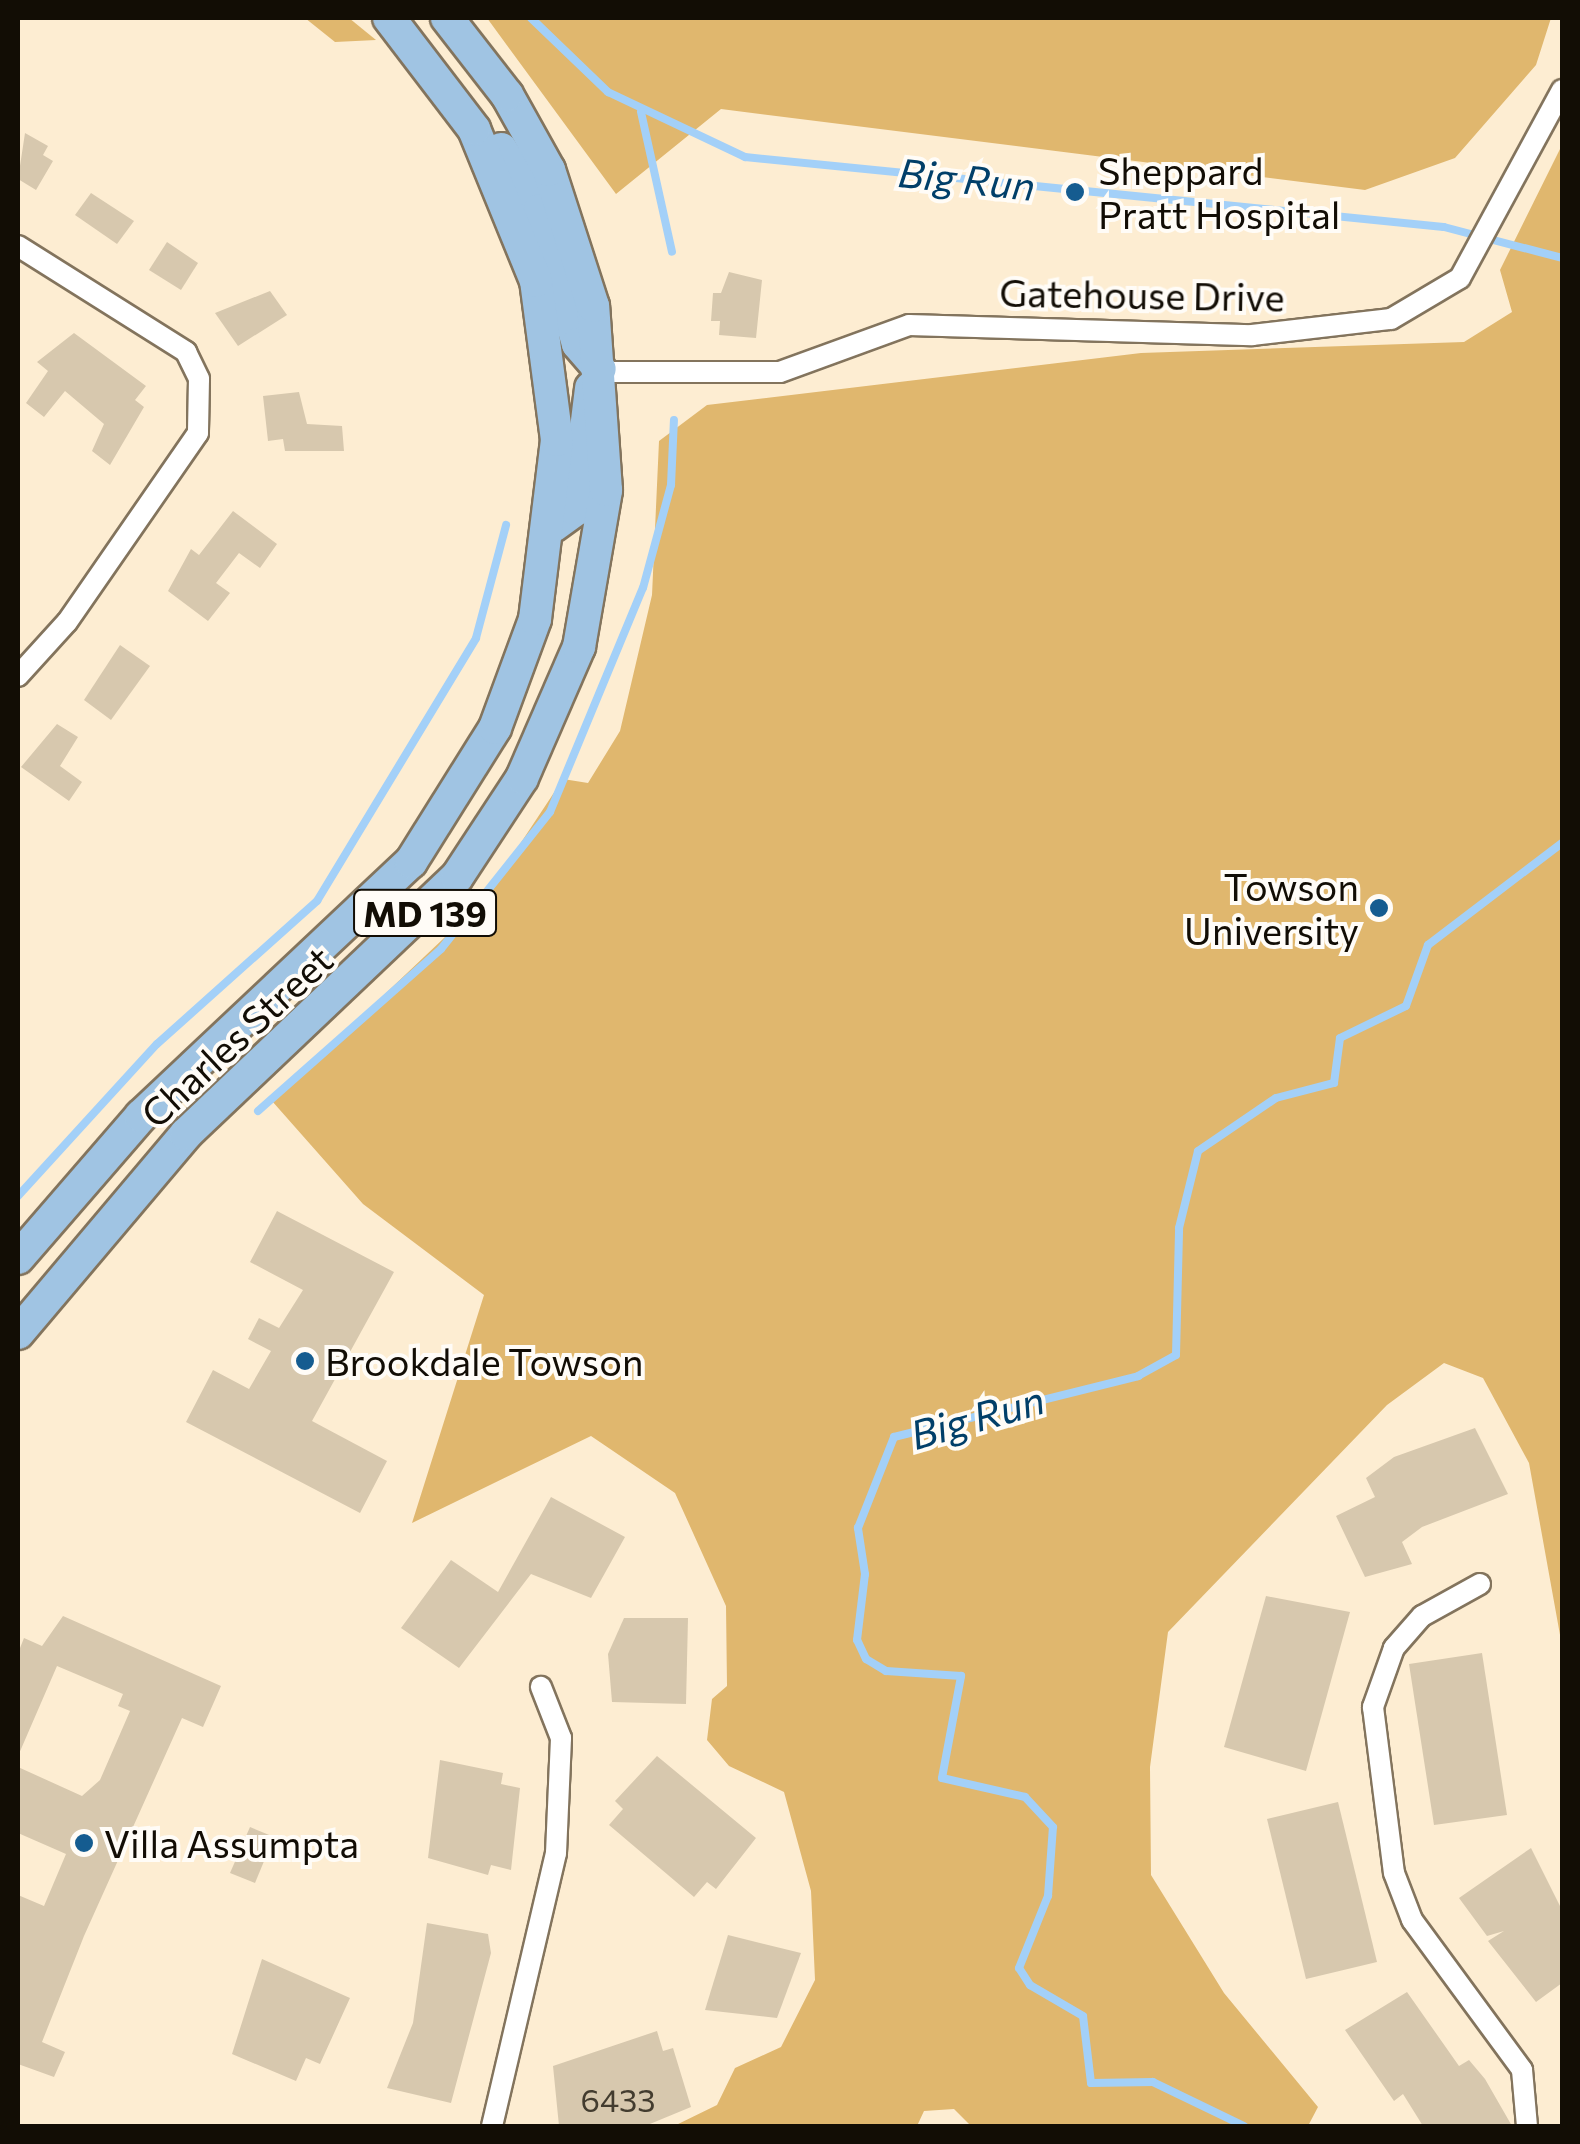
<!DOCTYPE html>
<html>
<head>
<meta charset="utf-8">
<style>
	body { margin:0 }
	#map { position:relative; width:1580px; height:2144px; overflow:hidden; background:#fdedd2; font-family:Commissioner,sans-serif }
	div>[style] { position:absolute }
	.green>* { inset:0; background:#e0b76e }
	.stream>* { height:8px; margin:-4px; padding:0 4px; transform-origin:4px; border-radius:4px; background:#a3d0f8 }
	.building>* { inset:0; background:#d7c8ae }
	.roads { filter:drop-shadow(2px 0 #83745d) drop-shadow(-2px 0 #83745d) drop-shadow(0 2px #83745d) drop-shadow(0 -2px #83745d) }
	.street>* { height:20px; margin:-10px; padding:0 10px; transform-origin:10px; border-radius:10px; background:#fff }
	.primary>* { height:32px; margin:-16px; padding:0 16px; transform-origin:16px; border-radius:16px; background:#a0c4e3 }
	.dots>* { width:28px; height:28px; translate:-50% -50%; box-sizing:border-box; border:5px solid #fffcf7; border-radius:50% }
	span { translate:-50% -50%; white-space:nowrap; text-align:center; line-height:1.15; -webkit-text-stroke:8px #fffcf7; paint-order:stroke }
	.number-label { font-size:32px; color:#433c2f }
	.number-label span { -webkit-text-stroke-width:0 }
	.shield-label span { padding:2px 8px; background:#fffcf7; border:2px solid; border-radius:8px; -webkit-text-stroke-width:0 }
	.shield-label { font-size:35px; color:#120d05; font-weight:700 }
	.poi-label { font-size:38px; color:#120d05 }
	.left { translate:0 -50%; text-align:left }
	.right { translate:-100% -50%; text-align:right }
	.street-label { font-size:38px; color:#120d05 }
	.water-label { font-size:40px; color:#013f69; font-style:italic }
	.frame { position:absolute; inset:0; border:20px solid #120d05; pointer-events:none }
</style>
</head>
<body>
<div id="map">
	<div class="green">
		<div style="clip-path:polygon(305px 18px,349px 18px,376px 40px,335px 42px)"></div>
		<div style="clip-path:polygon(487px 18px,1551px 18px,1536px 65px,1455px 158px,1365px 190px,721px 109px,616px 194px)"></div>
		<div style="clip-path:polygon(1562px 145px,1562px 1646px,1529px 1463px,1483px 1378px,1444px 1363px,1387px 1405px,1168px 1632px,1150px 1767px,1151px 1875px,1224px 1993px,1318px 2107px,1308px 2126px,971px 2126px,954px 2109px,924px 2111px,917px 2126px,674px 2126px,717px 2105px,735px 2068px,781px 2047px,815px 1980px,811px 1891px,784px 1792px,729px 1766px,707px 1740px,712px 1699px,727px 1686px,726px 1606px,675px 1493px,591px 1436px,412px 1523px,484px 1295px,363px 1204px,272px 1101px,481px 903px,563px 779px,588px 783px,620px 731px,652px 595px,659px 441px,707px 405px,1141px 353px,1464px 342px,1512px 312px,1500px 270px)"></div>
	</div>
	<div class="stream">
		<div style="left:531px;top:18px;width:107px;rotate:43.9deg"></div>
		<div style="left:608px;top:92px;width:152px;rotate:25.4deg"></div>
		<div style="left:745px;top:157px;width:702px;rotate:5.72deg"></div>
		<div style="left:1444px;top:227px;width:122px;rotate:14.7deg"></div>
		<div style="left:641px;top:112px;width:143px;rotate:77.5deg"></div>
		<div style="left:258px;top:1111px;width:244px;rotate:-41.5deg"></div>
		<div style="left:441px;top:949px;width:175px;rotate:-51.5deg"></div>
		<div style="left:550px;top:812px;width:243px;rotate:-67.5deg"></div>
		<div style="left:643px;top:588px;width:107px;rotate:-74.8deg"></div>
		<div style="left:671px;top:485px;width:65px;rotate:-87.4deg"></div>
		<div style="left:18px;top:1196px;width:206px;rotate:-47.6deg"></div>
		<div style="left:157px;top:1044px;width:215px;rotate:-41.8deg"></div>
		<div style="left:317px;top:901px;width:307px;rotate:-58.8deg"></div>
		<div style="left:476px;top:638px;width:117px;rotate:-75.1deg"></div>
		<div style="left:1244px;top:2126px;width:101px;rotate:-154.2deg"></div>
		<div style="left:1153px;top:2082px;width:62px;rotate:179.1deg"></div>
		<div style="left:1091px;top:2083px;width:67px;rotate:-96.8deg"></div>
		<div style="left:1083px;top:2016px;width:61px;rotate:-149.7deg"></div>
		<div style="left:1030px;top:1985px;width:20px;rotate:-123deg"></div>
		<div style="left:1019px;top:1968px;width:78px;rotate:-68.1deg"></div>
		<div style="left:1048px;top:1896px;width:69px;rotate:-85.9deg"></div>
		<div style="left:1053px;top:1827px;width:41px;rotate:-133deg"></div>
		<div style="left:1025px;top:1797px;width:85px;rotate:-167.1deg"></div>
		<div style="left:942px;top:1778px;width:104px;rotate:-79.4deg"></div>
		<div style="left:961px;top:1676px;width:75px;rotate:-176.2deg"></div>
		<div style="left:886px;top:1671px;width:23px;rotate:-149deg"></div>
		<div style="left:866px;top:1659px;width:21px;rotate:-115deg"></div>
		<div style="left:857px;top:1640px;width:66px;rotate:-83.1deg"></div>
		<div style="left:865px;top:1574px;width:47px;rotate:-98.7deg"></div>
		<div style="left:858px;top:1528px;width:98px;rotate:-68.4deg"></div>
		<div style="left:894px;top:1437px;width:252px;rotate:-14deg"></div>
		<div style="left:1138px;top:1376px;width:43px;rotate:-28.9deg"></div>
		<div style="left:1176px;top:1355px;width:127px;rotate:-88.6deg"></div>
		<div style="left:1179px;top:1228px;width:79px;rotate:-76.1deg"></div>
		<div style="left:1198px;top:1151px;width:94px;rotate:-34.2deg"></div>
		<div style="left:1276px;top:1098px;width:60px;rotate:-14.5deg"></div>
		<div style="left:1334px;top:1083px;width:45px;rotate:-82.4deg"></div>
		<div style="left:1340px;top:1038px;width:73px;rotate:-25.9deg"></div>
		<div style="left:1406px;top:1006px;width:65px;rotate:-70.2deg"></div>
		<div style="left:1428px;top:945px;width:168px;rotate:-37.3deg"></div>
	</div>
	<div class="building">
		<div style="clip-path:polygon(25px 133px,48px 146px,43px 155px,53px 161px,36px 190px,18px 179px)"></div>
		<div style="clip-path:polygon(91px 193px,134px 221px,117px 244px,75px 215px)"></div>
		<div style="clip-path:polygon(167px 242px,198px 263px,181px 290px,149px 270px)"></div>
		<div style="clip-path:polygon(729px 272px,762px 280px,756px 338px,719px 335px,720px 321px,711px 321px,713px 293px,721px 293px)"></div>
		<div style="clip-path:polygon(270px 291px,287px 315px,238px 346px,215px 313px)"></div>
		<div style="clip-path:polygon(74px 333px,146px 386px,135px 400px,144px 407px,110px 465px,92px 451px,104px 424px,65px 391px,44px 417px,26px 403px,48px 371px,37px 362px)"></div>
		<div style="clip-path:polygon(299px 392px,307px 424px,342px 426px,344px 451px,285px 451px,283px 439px,268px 441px,263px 396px)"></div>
		<div style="clip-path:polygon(233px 511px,277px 544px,260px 568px,239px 553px,216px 583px,230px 593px,208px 621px,168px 591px,191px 549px,199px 555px)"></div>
		<div style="clip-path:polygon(120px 645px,150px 666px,111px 720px,84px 700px)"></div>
		<div style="clip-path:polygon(57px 724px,78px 737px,60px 766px,82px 782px,69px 801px,21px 767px)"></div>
		<div style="clip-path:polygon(277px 1211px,394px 1272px,312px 1421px,387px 1461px,360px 1513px,186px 1422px,213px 1370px,249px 1389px,271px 1351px,248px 1339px,259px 1318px,279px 1328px,303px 1290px,250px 1262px)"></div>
		<div style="clip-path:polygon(1475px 1428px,1508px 1494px,1422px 1527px,1402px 1542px,1412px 1564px,1365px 1577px,1336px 1516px,1375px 1497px,1366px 1478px,1394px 1457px)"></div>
		<div style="clip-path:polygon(551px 1497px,625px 1537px,591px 1598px,531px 1574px,459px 1668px,401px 1628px,451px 1560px,498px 1592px)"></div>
		<div style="clip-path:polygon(1266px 1596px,1350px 1612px,1306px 1771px,1224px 1747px)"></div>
		<div style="clip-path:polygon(63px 1616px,221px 1686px,203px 1727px,182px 1718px,84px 1936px,42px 2042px,65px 2052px,54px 2077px,18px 2064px,18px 1895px,44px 1906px,66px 1854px,18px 1833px,18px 1767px,82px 1796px,100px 1780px,130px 1711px,118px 1706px,123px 1694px,57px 1666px,18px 1756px,18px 1653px,24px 1638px,42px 1646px)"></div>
		<div style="clip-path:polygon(624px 1618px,688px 1618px,686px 1704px,612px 1702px,608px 1654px)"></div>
		<div style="clip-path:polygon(1482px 1653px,1507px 1815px,1434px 1825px,1409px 1664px)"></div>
		<div style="clip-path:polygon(657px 1756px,756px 1838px,716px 1889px,707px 1882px,694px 1897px,609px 1825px,623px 1809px,615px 1801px)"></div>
		<div style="clip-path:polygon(440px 1760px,503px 1773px,501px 1784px,520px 1788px,511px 1870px,491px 1865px,488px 1875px,428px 1858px)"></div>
		<div style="clip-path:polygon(1338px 1802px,1377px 1962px,1306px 1979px,1267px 1819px)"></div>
		<div style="clip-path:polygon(250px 1827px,274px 1837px,255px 1883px,230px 1873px)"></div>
		<div style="clip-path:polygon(1531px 1848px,1562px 1910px,1562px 1983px,1536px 2002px,1488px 1941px,1504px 1931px,1487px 1936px,1459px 1898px)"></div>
		<div style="clip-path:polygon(427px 1923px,488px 1934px,491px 1953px,451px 2103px,387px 2088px,413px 2023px)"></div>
		<div style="clip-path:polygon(728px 1935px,801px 1953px,777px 2018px,705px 2010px)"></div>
		<div style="clip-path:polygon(262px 1959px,350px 1998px,320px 2064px,306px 2058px,296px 2081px,232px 2054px)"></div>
		<div style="clip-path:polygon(1407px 1992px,1459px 2066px,1469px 2060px,1485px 2079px,1512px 2126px,1423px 2126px,1403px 2094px,1394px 2101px,1345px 2030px)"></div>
		<div style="clip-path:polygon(657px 2031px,663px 2051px,673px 2048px,691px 2107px,645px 2126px,559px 2126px,553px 2066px)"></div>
	</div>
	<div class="roads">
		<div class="street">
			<div style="left:18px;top:246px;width:199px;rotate:32.2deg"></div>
			<div style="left:186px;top:352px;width:30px;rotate:64deg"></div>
			<div style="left:199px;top:379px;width:54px;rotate:91.1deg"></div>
			<div style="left:198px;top:433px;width:230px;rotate:124.7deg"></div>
			<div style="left:67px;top:622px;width:73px;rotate:132.2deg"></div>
			<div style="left:603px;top:372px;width:177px"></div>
			<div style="left:780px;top:372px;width:137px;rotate:-20deg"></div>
			<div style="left:909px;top:325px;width:343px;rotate:1.7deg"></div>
			<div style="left:1252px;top:335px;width:140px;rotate:-6.6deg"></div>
			<div style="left:1391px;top:319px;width:80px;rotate:-30.7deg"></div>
			<div style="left:1460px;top:278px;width:214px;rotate:-61.5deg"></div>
			<div style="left:1480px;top:1584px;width:66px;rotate:151.1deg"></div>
			<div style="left:1422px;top:1616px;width:43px;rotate:131.2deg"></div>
			<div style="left:1394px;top:1648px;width:63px;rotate:109.6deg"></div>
			<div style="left:1373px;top:1707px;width:167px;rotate:82.8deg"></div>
			<div style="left:1394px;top:1873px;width:50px;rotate:69deg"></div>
			<div style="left:1412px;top:1920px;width:186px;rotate:53.7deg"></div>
			<div style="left:1522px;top:2070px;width:56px;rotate:84.9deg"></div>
			<div style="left:492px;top:2126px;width:280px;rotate:-76.8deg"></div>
			<div style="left:556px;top:1853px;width:115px;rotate:-87.5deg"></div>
			<div style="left:561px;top:1738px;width:55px;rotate:-111.4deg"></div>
		</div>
		<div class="primary">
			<div style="left:501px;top:149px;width:72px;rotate:57.4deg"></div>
			<div style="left:540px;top:210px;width:139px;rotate:74.2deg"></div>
			<div style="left:578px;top:344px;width:33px;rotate:49deg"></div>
			<div style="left:553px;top:526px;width:29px;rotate:-36deg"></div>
			<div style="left:576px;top:509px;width:122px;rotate:-82.9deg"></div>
			<div style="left:18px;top:1258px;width:188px;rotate:-49.1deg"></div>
			<div style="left:141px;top:1116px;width:371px;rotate:-43.3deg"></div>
			<div style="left:411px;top:862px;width:158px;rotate:-57.9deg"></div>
			<div style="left:495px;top:728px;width:116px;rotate:-69.8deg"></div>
			<div style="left:535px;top:619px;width:180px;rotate:-83deg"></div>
			<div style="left:557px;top:440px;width:160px;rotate:-97.5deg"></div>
			<div style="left:536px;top:281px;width:164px;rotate:-112.2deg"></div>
			<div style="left:474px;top:129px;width:140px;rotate:-127.4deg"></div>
			<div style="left:18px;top:1333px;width:260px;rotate:-49.8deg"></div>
			<div style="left:186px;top:1134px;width:373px;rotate:-43.5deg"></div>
			<div style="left:457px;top:877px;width:118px;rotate:-56.7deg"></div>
			<div style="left:522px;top:778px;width:143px;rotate:-66.5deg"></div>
			<div style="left:579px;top:647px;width:159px;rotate:-80.2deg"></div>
			<div style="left:606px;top:490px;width:184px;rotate:-94deg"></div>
			<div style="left:593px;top:306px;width:143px;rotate:-107.9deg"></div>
			<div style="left:549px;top:170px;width:86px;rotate:-119.2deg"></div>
			<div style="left:507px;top:95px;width:98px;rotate:-127.9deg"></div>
		</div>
	</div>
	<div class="dots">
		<div style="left:1075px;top:192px;background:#155c90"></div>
		<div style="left:1379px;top:908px;background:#155c90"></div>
		<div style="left:305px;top:1361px;background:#155c90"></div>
		<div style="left:84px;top:1843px;background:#155c90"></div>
	</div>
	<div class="number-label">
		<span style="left:618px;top:2099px">6433</span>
	</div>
	<div class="shield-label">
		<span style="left:425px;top:913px">MD 139</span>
	</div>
	<div class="poi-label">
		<span class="left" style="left:1098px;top:192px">Sheppard<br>Pratt Hospital</span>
		<span class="right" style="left:1359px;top:908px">Towson<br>University</span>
		<span class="left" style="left:325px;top:1361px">Brookdale Towson</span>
		<span class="left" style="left:104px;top:1843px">Villa Assumpta</span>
	</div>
	<div class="street-label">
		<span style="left:1142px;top:294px;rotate:1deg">Gatehouse Drive</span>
		<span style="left:236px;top:1036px;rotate:-43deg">Charles Street</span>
	</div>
	<div class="water-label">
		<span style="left:967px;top:178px;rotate:6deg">Big Run</span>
		<span style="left:977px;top:1416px;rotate:-16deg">Big Run</span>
	</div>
	<div class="frame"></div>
</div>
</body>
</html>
